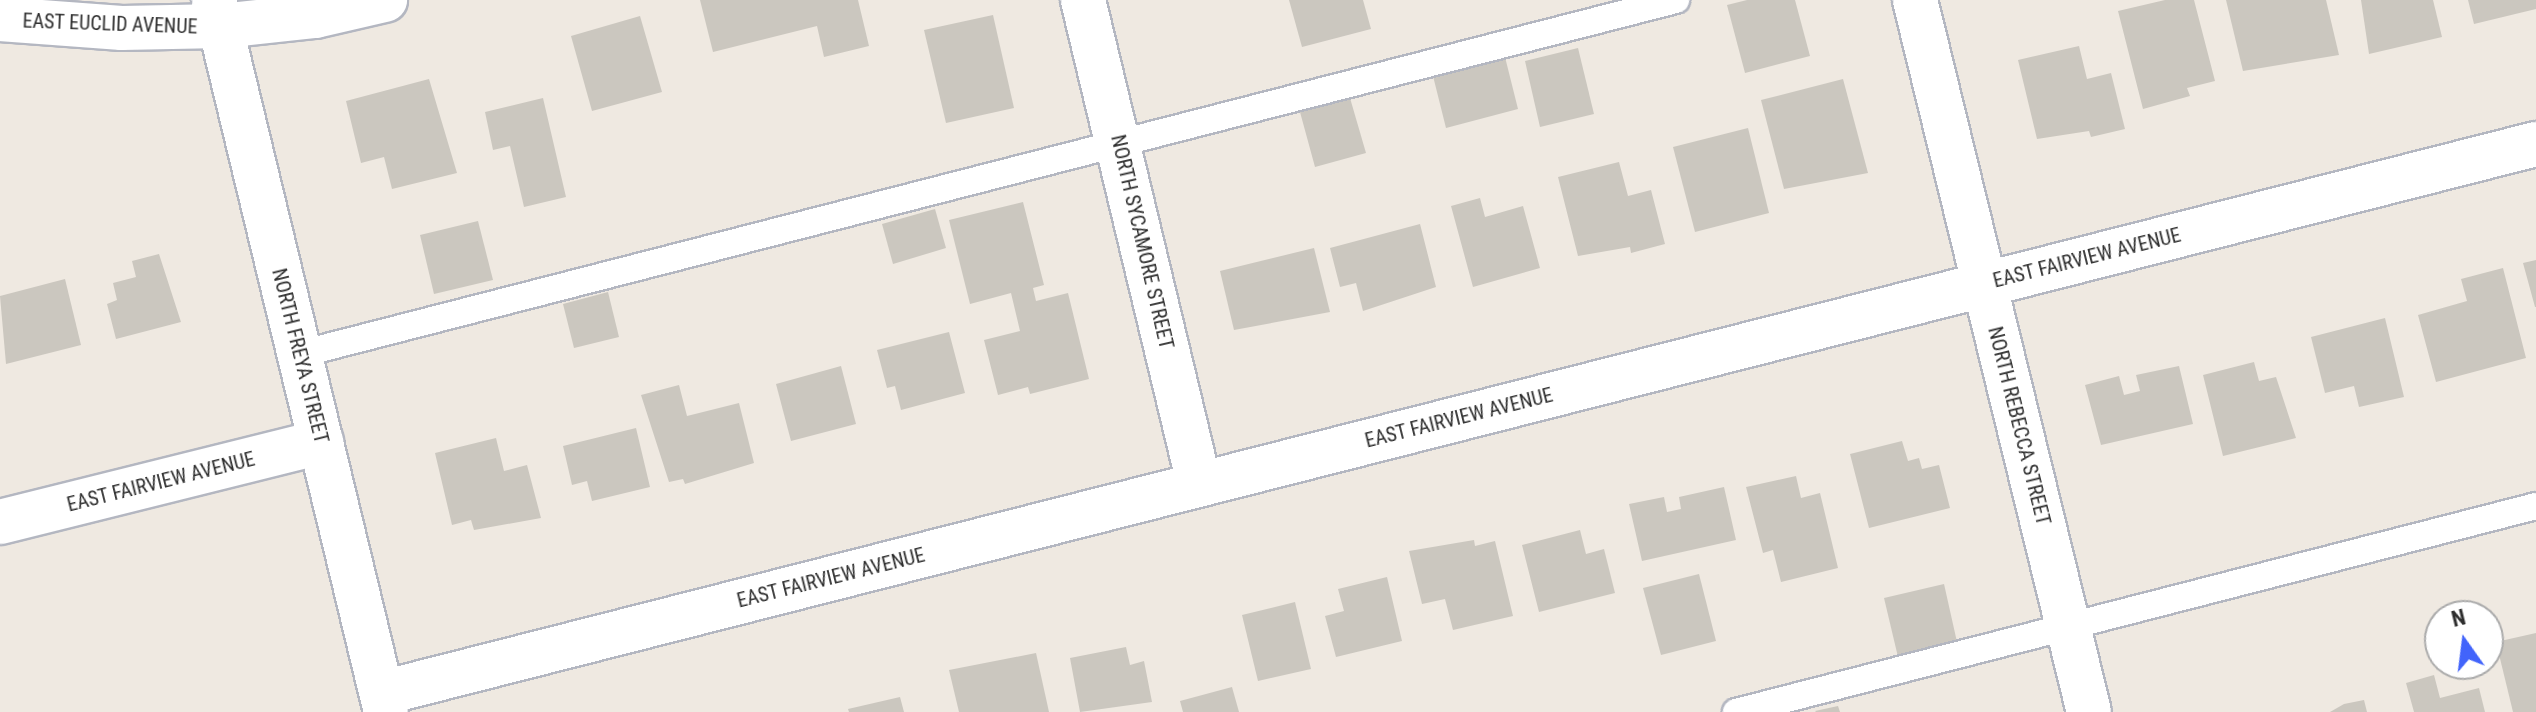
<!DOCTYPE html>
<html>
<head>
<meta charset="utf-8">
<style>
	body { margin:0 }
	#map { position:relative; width:2536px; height:712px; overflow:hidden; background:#efe9e1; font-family:"Roboto Condensed",sans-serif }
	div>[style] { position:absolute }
	.building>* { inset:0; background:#cbc7bf }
	.roads { filter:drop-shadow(2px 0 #b4b7c1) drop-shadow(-2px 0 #b4b7c1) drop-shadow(0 2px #b4b7c1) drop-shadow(0 -2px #b4b7c1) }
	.service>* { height:26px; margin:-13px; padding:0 13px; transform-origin:13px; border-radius:13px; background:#fff }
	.minor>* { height:44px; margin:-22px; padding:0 22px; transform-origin:22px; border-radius:22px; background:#fff }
	.tertiary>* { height:44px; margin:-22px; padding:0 22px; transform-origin:22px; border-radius:22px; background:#fff }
	.secondary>* { height:44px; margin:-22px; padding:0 22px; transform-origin:22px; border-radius:22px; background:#fff }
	span { translate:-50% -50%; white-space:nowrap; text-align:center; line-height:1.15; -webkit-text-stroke:6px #fff; paint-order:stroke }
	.street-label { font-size:20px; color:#2e2e2e }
	.north { position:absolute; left:2424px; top:600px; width:80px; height:80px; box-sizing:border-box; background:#fff; border:2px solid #ababab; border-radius:50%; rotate:346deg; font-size:22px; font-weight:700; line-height:32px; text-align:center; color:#2e2e2e }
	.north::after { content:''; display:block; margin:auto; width:28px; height:36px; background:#4264fb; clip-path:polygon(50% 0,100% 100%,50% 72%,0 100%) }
</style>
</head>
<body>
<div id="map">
	<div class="building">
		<div style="clip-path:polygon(700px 0,858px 0,869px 46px,824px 57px,817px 26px,713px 52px)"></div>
		<div style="clip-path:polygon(1289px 0,1363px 0,1371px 29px,1302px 47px)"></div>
		<div style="clip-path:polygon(1747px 0,1795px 0,1810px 56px,1745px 73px,1727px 5px)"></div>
		<div style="clip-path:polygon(2165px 0,2194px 0,2215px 81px,2187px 88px,2190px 96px,2143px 109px,2118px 11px)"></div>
		<div style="clip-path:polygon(2226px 0,2326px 0,2339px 55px,2243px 71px)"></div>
		<div style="clip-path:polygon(2361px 0,2433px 0,2442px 37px,2369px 54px)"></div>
		<div style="clip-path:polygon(2468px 0,2536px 0,2536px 9px,2474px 24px)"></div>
		<div style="clip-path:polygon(993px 15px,1014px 108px,946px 123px,924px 30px)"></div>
		<div style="clip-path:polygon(640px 16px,662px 92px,592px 111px,571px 36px)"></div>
		<div style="clip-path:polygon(2079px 46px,2087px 79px,2111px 73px,2125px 129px,2091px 137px,2089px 131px,2037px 139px,2018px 60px)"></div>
		<div style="clip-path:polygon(1578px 48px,1594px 114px,1540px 127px,1525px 61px)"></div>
		<div style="clip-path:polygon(1505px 57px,1518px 109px,1446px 128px,1433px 76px)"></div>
		<div style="clip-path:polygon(429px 79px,457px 173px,392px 189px,384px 157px,361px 163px,346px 101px)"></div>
		<div style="clip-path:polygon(1843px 79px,1868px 173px,1784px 189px,1761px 100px)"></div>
		<div style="clip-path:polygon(543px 98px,566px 197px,524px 207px,510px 146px,493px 150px,485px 112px)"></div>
		<div style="clip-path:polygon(1350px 98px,1366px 153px,1315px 167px,1300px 112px)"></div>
		<div style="clip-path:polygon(1748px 128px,1769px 213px,1695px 232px,1673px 147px)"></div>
		<div style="clip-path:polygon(1619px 162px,1628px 196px,1651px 190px,1665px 244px,1631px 253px,1630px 247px,1578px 256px,1558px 177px)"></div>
		<div style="clip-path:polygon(1480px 198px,1485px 217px,1523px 206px,1540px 268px,1473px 287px,1451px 206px)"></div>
		<div style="clip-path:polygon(1023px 202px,1044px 285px,1033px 288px,1036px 301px,1068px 293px,1089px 379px,1030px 394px,1028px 387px,998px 395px,984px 340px,1020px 331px,1011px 293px,970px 304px,949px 220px)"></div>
		<div style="clip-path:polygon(935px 209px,946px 248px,893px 264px,882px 224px)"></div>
		<div style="clip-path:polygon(478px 221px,493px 280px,434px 294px,420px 235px)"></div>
		<div style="clip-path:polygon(1420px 224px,1436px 287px,1363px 311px,1356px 283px,1340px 287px,1330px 248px)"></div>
		<div style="clip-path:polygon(1314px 248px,1330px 312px,1234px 330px,1220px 271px)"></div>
		<div style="clip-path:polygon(159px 254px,181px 322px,116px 339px,107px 304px,117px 300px,113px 283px,136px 277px,132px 261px)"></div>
		<div style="clip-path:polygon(2536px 260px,2536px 307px,2535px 307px,2523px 263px)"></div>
		<div style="clip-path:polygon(2503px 268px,2526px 358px,2436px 382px,2418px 315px,2467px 301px,2461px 279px)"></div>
		<div style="clip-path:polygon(65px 279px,81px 345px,6px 364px,0 296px)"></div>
		<div style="clip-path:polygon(608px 292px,619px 337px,574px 348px,563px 304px)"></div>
		<div style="clip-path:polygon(2385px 318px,2404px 397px,2359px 407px,2354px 386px,2325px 393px,2311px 337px)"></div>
		<div style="clip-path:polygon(949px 332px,965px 393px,901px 410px,895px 386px,887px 388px,877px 350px)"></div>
		<div style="clip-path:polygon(2254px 362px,2259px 381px,2276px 377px,2296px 438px,2223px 456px,2203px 375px)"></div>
		<div style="clip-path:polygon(841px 366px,856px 424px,791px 441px,776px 384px)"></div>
		<div style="clip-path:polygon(2179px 366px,2193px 424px,2101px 445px,2085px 385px,2119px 376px,2124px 395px,2140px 391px,2136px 375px)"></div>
		<div style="clip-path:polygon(679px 385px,687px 416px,739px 403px,754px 463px,685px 484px,683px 479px,669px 482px,641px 395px)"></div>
		<div style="clip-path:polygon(636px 428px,650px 487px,592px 501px,587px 481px,572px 485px,563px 446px)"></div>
		<div style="clip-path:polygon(496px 438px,504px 471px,527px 465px,541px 518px,474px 530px,471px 520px,452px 525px,435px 453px)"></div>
		<div style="clip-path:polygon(1902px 441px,1908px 461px,1919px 458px,1922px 469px,1939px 465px,1950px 508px,1869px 528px,1850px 454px)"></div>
		<div style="clip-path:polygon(1796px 476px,1801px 498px,1820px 493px,1838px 568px,1781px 582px,1773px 550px,1763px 553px,1746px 487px)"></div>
		<div style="clip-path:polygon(1724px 487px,1736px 540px,1642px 561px,1629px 504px,1664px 497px,1667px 512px,1681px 509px,1679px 497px)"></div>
		<div style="clip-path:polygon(1580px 530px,1586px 554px,1604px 549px,1615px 593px,1539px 612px,1522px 545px)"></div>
		<div style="clip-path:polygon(1474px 540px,1475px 546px,1495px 541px,1513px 616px,1453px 630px,1445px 599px,1422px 604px,1409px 551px)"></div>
		<div style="clip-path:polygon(1699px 574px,1716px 641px,1661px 655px,1643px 588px)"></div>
		<div style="clip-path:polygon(1387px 577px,1402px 641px,1336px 657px,1325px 616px,1344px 611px,1338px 589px)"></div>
		<div style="clip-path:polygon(1944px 584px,1957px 642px,1898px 657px,1884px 598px)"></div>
		<div style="clip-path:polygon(1295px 602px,1311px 669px,1258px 681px,1242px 615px)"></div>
		<div style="clip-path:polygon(2536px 633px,2536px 712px,2513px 712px,2496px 642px)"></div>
		<div style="clip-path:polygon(1126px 647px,1130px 665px,1144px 661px,1152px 702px,1080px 712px,1070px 658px)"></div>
		<div style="clip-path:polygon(1036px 653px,1049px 712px,959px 712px,949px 670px)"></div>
		<div style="clip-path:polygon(2434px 675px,2440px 698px,2479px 688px,2485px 712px,2414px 712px,2406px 683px)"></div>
		<div style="clip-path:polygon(1232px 687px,1239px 712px,1183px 712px,1180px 701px)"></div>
		<div style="clip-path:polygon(900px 697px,904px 712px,849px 712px,848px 709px)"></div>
		<div style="clip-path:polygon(2364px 700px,2367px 712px,2330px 712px,2344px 704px)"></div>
		<div style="clip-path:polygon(1838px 706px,1840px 712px,1816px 712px,1815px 711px)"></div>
	</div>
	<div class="roads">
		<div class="service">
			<div style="left:300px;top:354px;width:1421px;rotate:-14.43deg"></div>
			<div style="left:1736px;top:712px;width:826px;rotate:-14.44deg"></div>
		</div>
		<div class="minor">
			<div style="left:1083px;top:0;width:498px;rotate:76.5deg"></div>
			<div style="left:1915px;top:0;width:733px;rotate:76.27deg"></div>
			<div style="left:0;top:522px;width:331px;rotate:-14deg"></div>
			<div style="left:382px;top:693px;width:2223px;rotate:-14.3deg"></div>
		</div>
		<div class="tertiary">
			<div style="left:214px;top:0;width:732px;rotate:76.42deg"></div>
		</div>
		<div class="secondary">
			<div style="left:0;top:19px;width:122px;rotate:4.2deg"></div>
			<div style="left:122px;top:28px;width:99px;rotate:-1.2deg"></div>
			<div style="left:221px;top:26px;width:95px;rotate:-6.1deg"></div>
			<div style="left:315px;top:16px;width:72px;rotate:-12.9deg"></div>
		</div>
	</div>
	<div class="street-label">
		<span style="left:110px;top:24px;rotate:2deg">EAST EUCLID AVENUE</span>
		<span style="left:1142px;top:242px;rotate:77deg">NORTH SYCAMORE STREET</span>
		<span style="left:2087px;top:258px;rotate:-14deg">EAST FAIRVIEW AVENUE</span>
		<span style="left:300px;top:356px;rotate:76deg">NORTH FREYA STREET</span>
		<span style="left:1459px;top:418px;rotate:-14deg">EAST FAIRVIEW AVENUE</span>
		<span style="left:2019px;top:426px;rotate:76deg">NORTH REBECCA STREET</span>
		<span style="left:161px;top:482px;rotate:-14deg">EAST FAIRVIEW AVENUE</span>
		<span style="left:831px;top:578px;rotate:-14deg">EAST FAIRVIEW AVENUE</span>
	</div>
	<div class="north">N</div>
</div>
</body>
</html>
